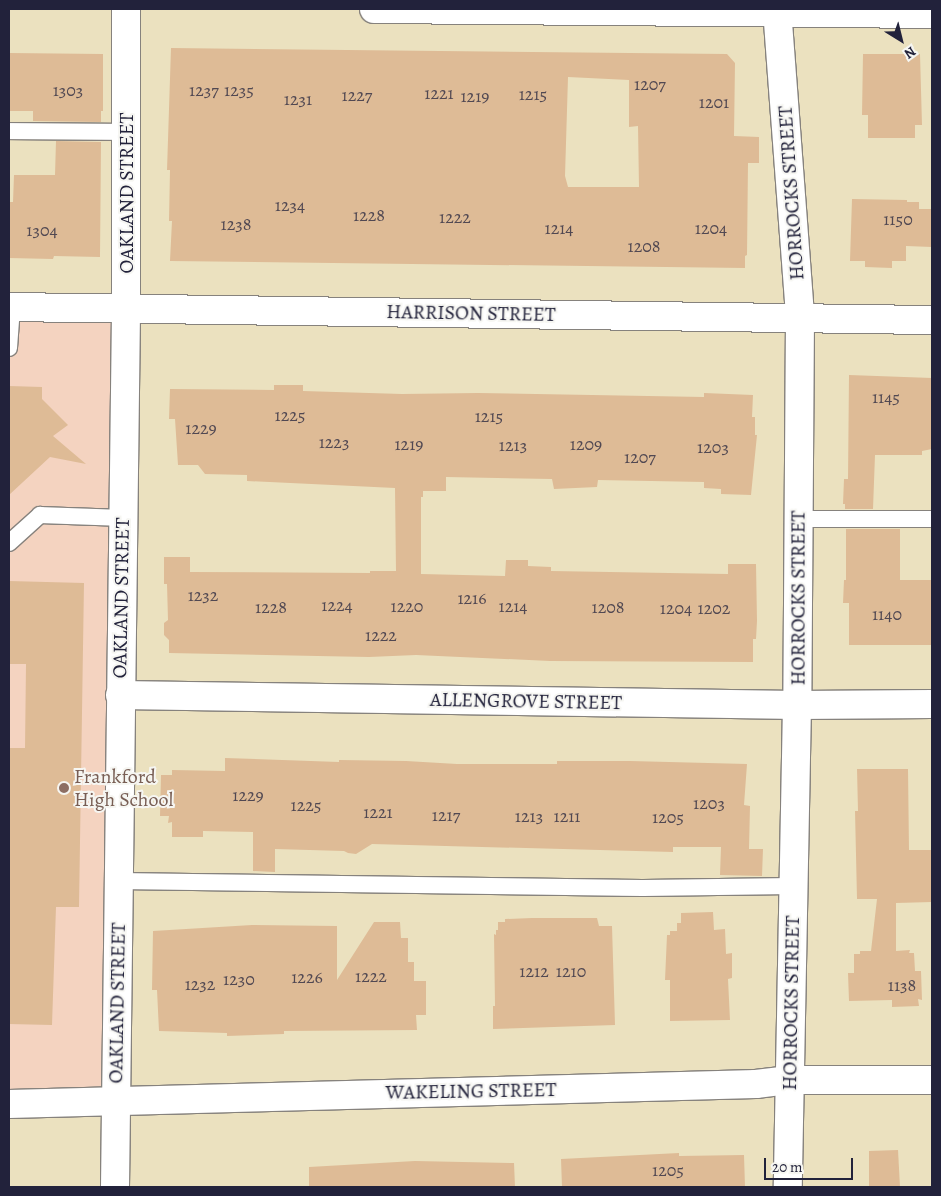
<!DOCTYPE html>
<html>
<head>
<meta charset="utf-8">
<style>
	body { margin:0 }
	#map { position:relative; width:941px; height:1196px; overflow:hidden; background:#ebe1bf; font-family:Alegreya,serif }
	div>[style] { position:absolute }
	.built>* { inset:0; background:#f4d3c0 }
	.building>* { inset:0; background:#debb96 }
	.roads { filter:drop-shadow(1px 0 #86827d) drop-shadow(-1px 0 #86827d) drop-shadow(0 1px #86827d) drop-shadow(0 -1px #86827d) }
	.service>* { height:16px; margin:-8px; padding:0 8px; transform-origin:8px; border-radius:8px; background:#fff }
	.minor>* { height:28px; margin:-14px; padding:0 14px; transform-origin:14px; border-radius:14px; background:#fff }
	.dots>* { width:14px; height:14px; translate:-50% -50%; box-sizing:border-box; border:2px solid #f6f6f2; border-radius:50% }
	span { translate:-50% -50%; white-space:nowrap; text-align:center; line-height:1.15; -webkit-text-stroke:4px #f6f6f2; paint-order:stroke }
	.number-label { font-size:18px; color:#514852 }
	.number-label span { -webkit-text-stroke-width:0 }
	.street-label { font-size:20px; color:#22223b }
	.education-label { font-size:20px; color:#785e54 }
	.left { translate:0 -50%; text-align:left }
	.frame { position:absolute; inset:0; border:10px solid #22223b; pointer-events:none }
	.north { position:absolute; left:876px; top:15px; width:50px; height:50px; -webkit-text-stroke:4px #f6f6f2; paint-order:stroke; rotate:144deg; font-size:14px; font-weight:700; line-height:20px; text-align:center; color:#22223b }
	.north::after { content:''; display:block; margin:auto; width:18px; height:22px; background:#22223b; clip-path:polygon(50% 0,100% 100%,50% 72%,0 100%) }
	.scale { position:absolute; left:764px; top:1158px; width:89px; height:22px; box-sizing:border-box; border:2px solid #22223b; border-top:0; padding-left:6px; font-size:15px; line-height:18px; white-space:nowrap; color:#22223b; -webkit-text-stroke:4px #f6f6f2; paint-order:stroke }
</style>
</head>
<body>
<div id="map">
	<div class="built">
		<div style="clip-path:polygon(9px 307px,126px 308px,115px 1100px,9px 1104px)"></div>
	</div>
	<div class="building">
		<div style="clip-path:polygon(evenodd,171px 48px,727px 54px,735px 63px,734px 136px,759px 137px,759px 163px,748px 163px,747px 255px,745px 256px,745px 268px,170px 261px,172px 221px,169px 221px,170px 170px,167px 170px,171px 48px,568px 77px,629px 80px,629px 127px,638px 126px,639px 187px,568px 187px,565px 176px,568px 77px)"></div>
		<div style="clip-path:polygon(9px 53px,103px 54px,103px 111px,101px 111px,101px 122px,33px 121px,33px 111px,9px 111px)"></div>
		<div style="clip-path:polygon(863px 54px,920px 54px,922px 125px,915px 125px,915px 138px,868px 138px,868px 115px,862px 115px)"></div>
		<div style="clip-path:polygon(56px 141px,101px 142px,100px 257px,54px 256px,53px 259px,9px 258px,9px 202px,13px 202px,14px 175px,55px 175px)"></div>
		<div style="clip-path:polygon(852px 199px,907px 200px,907px 202px,919px 202px,919px 209px,932px 209px,932px 247px,906px 246px,906px 261px,892px 261px,892px 268px,865px 267px,865px 261px,850px 261px)"></div>
		<div style="clip-path:polygon(849px 375px,932px 378px,932px 449px,922px 451px,922px 455px,875px 455px,873px 509px,845px 509px,845px 504px,843px 504px,844px 479px,848px 479px)"></div>
		<div style="clip-path:polygon(274px 385px,303px 385px,303px 391px,402px 394px,478px 393px,704px 397px,704px 393px,753px 395px,752px 417px,755px 417px,755px 435px,757px 435px,751px 495px,721px 494px,721px 489px,704px 488px,704px 482px,598px 480px,597px 487px,554px 489px,552px 479px,446px 477px,446px 491px,423px 491px,423px 497px,421px 497px,421px 574px,505px 576px,506px 560px,528px 560px,528px 566px,551px 567px,551px 571px,728px 574px,728px 564px,756px 564px,757px 621px,756px 639px,753px 639px,753px 662px,550px 661px,416px 655px,369px 657px,169px 653px,169px 640px,164px 635px,164px 623px,168px 620px,167px 584px,164px 584px,164px 557px,190px 557px,190px 572px,370px 573px,370px 571px,396px 571px,395px 488px,247px 481px,247px 475px,205px 474px,198px 465px,178px 465px,175px 419px,169px 419px,170px 389px,274px 390px)"></div>
		<div style="clip-path:polygon(9px 386px,42px 387px,42px 399px,68px 425px,53px 436px,86px 464px,50px 457px,9px 495px)"></div>
		<div style="clip-path:polygon(846px 529px,900px 529px,900px 580px,932px 580px,932px 645px,849px 645px,849px 603px,843px 603px,844px 580px,846px 580px)"></div>
		<div style="clip-path:polygon(9px 581px,84px 583px,79px 907px,56px 907px,52px 1025px,9px 1024px,9px 748px,25px 748px,26px 664px,9px 664px)"></div>
		<div style="clip-path:polygon(225px 758px,339px 762px,339px 760px,406px 761px,457px 764px,557px 764px,557px 761px,630px 761px,747px 764px,744px 805px,750px 806px,749px 849px,763px 849px,762px 876px,720px 875px,721px 847px,673px 847px,673px 852px,372px 844px,356px 854px,348px 853px,344px 851px,275px 849px,275px 872px,253px 871px,253px 832px,203px 831px,203px 837px,172px 837px,172px 822px,168px 823px,169px 816px,160px 816px,161px 775px,172px 775px,172px 770px,225px 771px)"></div>
		<div style="clip-path:polygon(857px 769px,908px 769px,909px 850px,932px 850px,932px 902px,896px 903px,896px 951px,910px 950px,909px 953px,914px 953px,915px 971px,921px 971px,922px 1000px,918px 999px,919px 1006px,892px 1007px,892px 1000px,849px 1001px,848px 973px,854px 973px,854px 954px,860px 954px,860px 951px,871px 951px,877px 899px,857px 899px,855px 811px,858px 811px)"></div>
		<div style="clip-path:polygon(713px 912px,714px 930px,725px 929px,726px 954px,732px 953px,732px 978px,728px 979px,730px 1020px,670px 1021px,670px 980px,665px 980px,667px 935px,670px 935px,670px 931px,677px 931px,677px 923px,681px 923px,681px 913px)"></div>
		<div style="clip-path:polygon(532px 918px,597px 918px,599px 926px,612px 926px,615px 1025px,493px 1029px,493px 1006px,495px 1006px,494px 934px,496px 935px,496px 930px,498px 930px,498px 922px,505px 922px,505px 919px)"></div>
		<div style="clip-path:polygon(374px 922px,400px 922px,401px 938px,408px 938px,408px 962px,414px 962px,414px 981px,426px 981px,426px 1015px,416px 1015px,417px 1030px,284px 1031px,284px 1034px,227px 1036px,227px 1033px,159px 1031px,157px 990px,152px 990px,153px 931px,252px 925px,337px 926px,337px 980px)"></div>
		<div style="clip-path:polygon(898px 1150px,900px 1187px,869px 1187px,869px 1151px)"></div>
		<div style="clip-path:polygon(679px 1153px,679px 1156px,744px 1155px,745px 1187px,562px 1187px,561px 1159px)"></div>
		<div style="clip-path:polygon(415px 1161px,514px 1163px,515px 1187px,309px 1187px,309px 1167px)"></div>
	</div>
	<div class="roads">
		<div class="service">
			<div style="left:9px;top:131px;width:117px;rotate:0.5deg"></div>
			<div style="left:9px;top:348px;width:41px;rotate:-85.8deg"></div>
			<div style="left:799px;top:519px;width:133px"></div>
			<div style="left:9px;top:543px;width:42px;rotate:-42.1deg"></div>
			<div style="left:40px;top:515px;width:83px;rotate:2.1deg"></div>
			<div style="left:118px;top:881px;width:525px;rotate:0.76deg"></div>
			<div style="left:643px;top:888px;width:150px;rotate:-0.8deg"></div>
		</div>
		<div class="minor">
			<div style="left:374px;top:9px;width:558px;rotate:0.51deg"></div>
			<div style="left:777px;top:9px;width:310px;rotate:85.7deg"></div>
			<div style="left:800px;top:318px;width:387px;rotate:90.4deg"></div>
			<div style="left:797px;top:705px;width:482px;rotate:91.1deg"></div>
			<div style="left:9px;top:307px;width:923px;rotate:0.81deg"></div>
			<div style="left:120px;top:695px;width:677px;rotate:0.85deg"></div>
			<div style="left:797px;top:705px;width:135px;rotate:-0.4deg"></div>
			<div style="left:9px;top:1104px;width:747px;rotate:-1.53deg"></div>
			<div style="left:756px;top:1084px;width:34px;rotate:-7deg"></div>
			<div style="left:790px;top:1080px;width:142px"></div>
			<div style="left:115px;top:1187px;width:879px;rotate:-89.28deg"></div>
			<div style="left:126px;top:308px;width:299px;rotate:-90deg"></div>
		</div>
	</div>
	<div class="dots">
		<div style="left:64px;top:788px;background:#8d6e63"></div>
	</div>
	<div class="number-label">
		<span style="left:650px;top:84px">1207</span>
		<span style="left:68px;top:90px">1303</span>
		<span style="left:204px;top:90px">1237</span>
		<span style="left:239px;top:90px">1235</span>
		<span style="left:439px;top:93px">1221</span>
		<span style="left:533px;top:94px">1215</span>
		<span style="left:357px;top:95px">1227</span>
		<span style="left:475px;top:96px">1219</span>
		<span style="left:298px;top:99px">1231</span>
		<span style="left:714px;top:102px">1201</span>
		<span style="left:290px;top:205px">1234</span>
		<span style="left:369px;top:215px">1228</span>
		<span style="left:455px;top:217px">1222</span>
		<span style="left:898px;top:219px">1150</span>
		<span style="left:236px;top:224px">1238</span>
		<span style="left:559px;top:228px">1214</span>
		<span style="left:711px;top:228px">1204</span>
		<span style="left:42px;top:230px">1304</span>
		<span style="left:644px;top:246px">1208</span>
		<span style="left:886px;top:397px">1145</span>
		<span style="left:290px;top:415px">1225</span>
		<span style="left:489px;top:416px">1215</span>
		<span style="left:201px;top:428px">1229</span>
		<span style="left:334px;top:442px">1223</span>
		<span style="left:409px;top:444px">1219</span>
		<span style="left:586px;top:444px">1209</span>
		<span style="left:513px;top:445px">1213</span>
		<span style="left:713px;top:447px">1203</span>
		<span style="left:640px;top:457px">1207</span>
		<span style="left:203px;top:595px">1232</span>
		<span style="left:472px;top:598px">1216</span>
		<span style="left:337px;top:605px">1224</span>
		<span style="left:407px;top:606px">1220</span>
		<span style="left:513px;top:606px">1214</span>
		<span style="left:271px;top:607px">1228</span>
		<span style="left:608px;top:607px">1208</span>
		<span style="left:676px;top:608px">1204</span>
		<span style="left:714px;top:608px">1202</span>
		<span style="left:887px;top:614px">1140</span>
		<span style="left:381px;top:635px">1222</span>
		<span style="left:248px;top:795px">1229</span>
		<span style="left:709px;top:803px">1203</span>
		<span style="left:306px;top:805px">1225</span>
		<span style="left:378px;top:812px">1221</span>
		<span style="left:446px;top:815px">1217</span>
		<span style="left:529px;top:816px">1213</span>
		<span style="left:567px;top:816px">1211</span>
		<span style="left:668px;top:817px">1205</span>
		<span style="left:534px;top:971px">1212</span>
		<span style="left:571px;top:971px">1210</span>
		<span style="left:371px;top:976px">1222</span>
		<span style="left:307px;top:977px">1226</span>
		<span style="left:239px;top:979px">1230</span>
		<span style="left:200px;top:984px">1232</span>
		<span style="left:902px;top:985px">1138</span>
		<span style="left:668px;top:1170px">1205</span>
	</div>
	<div class="street-label">
		<span style="left:126px;top:193px;rotate:-90deg">OAKLAND STREET</span>
		<span style="left:791px;top:193px;rotate:-94deg">HORROCKS STREET</span>
		<span style="left:471px;top:313px;rotate:1deg">HARRISON STREET</span>
		<span style="left:121px;top:598px;rotate:-89deg">OAKLAND STREET</span>
		<span style="left:798px;top:598px;rotate:-90deg">HORROCKS STREET</span>
		<span style="left:526px;top:701px;rotate:1deg">ALLENGROVE STREET</span>
		<span style="left:117px;top:1003px;rotate:-89deg">OAKLAND STREET</span>
		<span style="left:791px;top:1003px;rotate:-89deg">HORROCKS STREET</span>
		<span style="left:471px;top:1091px;rotate:-1deg">WAKELING STREET</span>
	</div>
	<div class="education-label">
		<span class="left" style="left:74px;top:788px">Frankford<br>High School</span>
	</div>
	<div class="frame"></div>
	<div class="north">N</div>
	<div class="scale">20 m</div>
</div>
</body>
</html>
